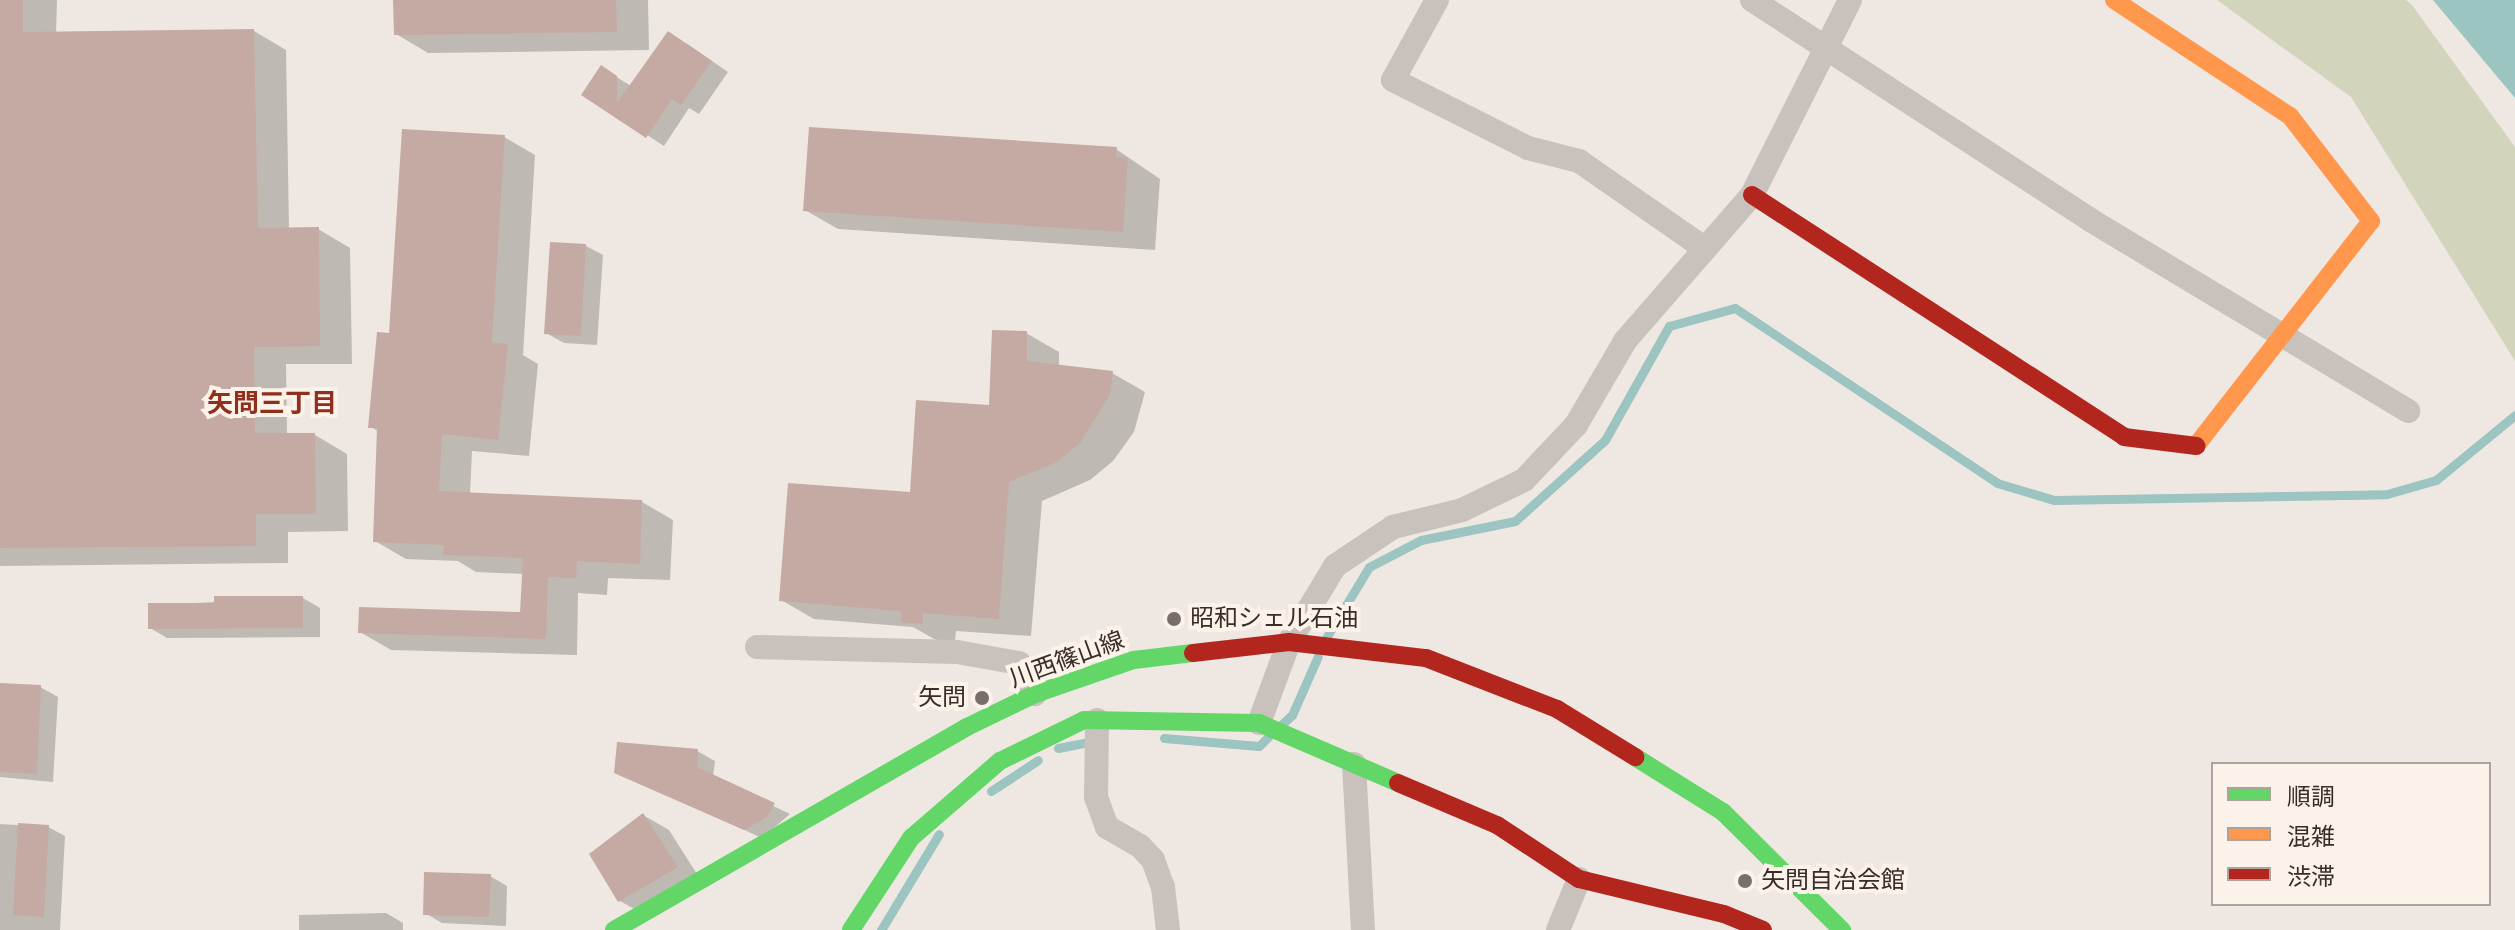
<!DOCTYPE html>
<html>
<head>
<meta charset="utf-8">
<style>
	body { margin:0 }
	#map { position:relative; width:2515px; height:930px; overflow:hidden; background:#efe8e2; font-family:"Fira Sans Condensed","Noto Sans JP",sans-serif }
	div>[style] { position:absolute }
	.green>* { inset:0; background:#d2d5bb }
	.water>* { inset:0; background:#9cc4c1 }
	.shadow>* { inset:0; background:#0003 }
	.stream>* { height:9px; margin:-4.5px; padding:0 4.5px; transform-origin:4.5px; border-radius:4.5px; background:#9cc4c1 }
	.building>* { inset:0; background:#c4aaa2 }
	.street>* { height:24px; margin:-12px; padding:0 12px; transform-origin:12px; border-radius:12px; background:#c9c1bb }
	.fast>* { height:18px; margin:-9px; padding:0 9px; transform-origin:9px; border-radius:9px; background:#63d668 }
	.slow>* { height:18px; margin:-9px; padding:0 9px; transform-origin:9px; border-radius:9px; background:#ff974d }
	.jam>* { height:18px; margin:-9px; padding:0 9px; transform-origin:9px; border-radius:9px; background:#b3261e }
	.dots>* { width:22px; height:22px; translate:-50% -50%; box-sizing:border-box; border:4px solid #fbf2ea; border-radius:50% }
	span { translate:-50% -50%; white-space:nowrap; text-align:center; line-height:1.15; -webkit-text-stroke:8px #fbf2ea; paint-order:stroke }
	.poi-label { font-size:24px; color:#3a2d28 }
	.left { translate:0 -50%; text-align:left }
	.right { translate:-100% -50%; text-align:right }
	.street-label { font-size:24px; color:#3a2d28 }
	.neighbourhood-label { font-size:26px; color:#902f1b; font-weight:700 }
	.legend { position:absolute; left:2211px; top:762px; width:280px; height:144px; box-sizing:border-box; background:#fbf2ea; border:2px solid #aea39c; margin:0; padding:10px 14px; list-style:none; font-size:24px; color:#3a2d28 }
	.legend li { display:flex; align-items:center; gap:16px; height:40px }
	.legend b { width:40px; border:2px solid #aea39c }
</style>
</head>
<body>
<div id="map">
	<div class="green">
		<div style="clip-path:polygon(2217px 0,2406px 0,2412px 5px,2515px 147px,2515px 361px,2351px 97px)"></div>
	</div>
	<div class="water">
		<div style="clip-path:polygon(2433px 0,2515px 0,2515px 98px)"></div>
	</div>
	<div class="shadow">
		<div style="clip-path:polygon(0 0,57px 0,56px 34px,254px 31px,286px 50px,289px 229px,318px 229px,350px 248px,352px 364px,286px 364px,287px 435px,315px 435px,347px 454px,348px 531px,288px 532px,288px 563px,0 566px)"></div>
		<div style="clip-path:polygon(395px 0,648px 0,649px 50px,428px 53px,396px 34px)"></div>
		<div style="clip-path:polygon(686px 43px,728px 72px,699px 114px,689px 108px,664px 146px,584px 94px,602px 68px,631px 86px)"></div>
		<div style="clip-path:polygon(504px 137px,535px 155px,523px 355px,538px 364px,529px 456px,472px 451px,470px 495px,642px 502px,673px 520px,670px 580px,608px 578px,607px 595px,578px 593px,577px 655px,391px 650px,360px 632px,522px 614px,524px 574px,476px 572px,458px 561px,406px 559px,375px 541px,379px 432px,370px 426px,390px 335px)"></div>
		<div style="clip-path:polygon(1116px 149px,1160px 179px,1155px 250px,838px 229px,805px 210px)"></div>
		<div style="clip-path:polygon(586px 246px,603px 255px,597px 345px,564px 343px,546px 333px)"></div>
		<div style="clip-path:polygon(1026px 333px,1059px 352px,1059px 367px,1112px 373px,1145px 392px,1134px 432px,1113px 461px,1090px 480px,1042px 501px,1031px 636px,956px 631px,955px 641px,936px 640px,913px 627px,814px 619px,781px 600px,912px 494px,991px 407px)"></div>
		<div style="clip-path:polygon(303px 598px,320px 608px,320px 637px,167px 638px,150px 628px,150px 605px)"></div>
		<div style="clip-path:polygon(0 685px,40px 687px,58px 697px,53px 782px,0 777px)"></div>
		<div style="clip-path:polygon(697px 751px,715px 761px,713px 777px,790px 814px,762px 838px,617px 772px)"></div>
		<div style="clip-path:polygon(643px 815px,669px 830px,702px 882px,645px 915px,620px 901px)"></div>
		<div style="clip-path:polygon(0 824px,48px 827px,65px 836px,60px 930px,0 930px)"></div>
		<div style="clip-path:polygon(490px 876px,507px 886px,506px 926px,442px 923px,425px 913px)"></div>
		<div style="clip-path:polygon(386px 913px,403px 923px,403px 930px,299px 930px,299px 915px)"></div>
	</div>
	<div class="stream">
		<div style="left:1326px;top:638px;width:83px;rotate:-58.8deg"></div>
		<div style="left:1369px;top:567px;width:59px;rotate:-27.4deg"></div>
		<div style="left:1421px;top:540px;width:96px;rotate:-11.4deg"></div>
		<div style="left:1515px;top:521px;width:121px;rotate:-42deg"></div>
		<div style="left:1605px;top:440px;width:131px;rotate:-60.7deg"></div>
		<div style="left:1669px;top:326px;width:68px;rotate:-15.3deg"></div>
		<div style="left:1735px;top:308px;width:315px;rotate:33.7deg"></div>
		<div style="left:1997px;top:483px;width:59px;rotate:16.6deg"></div>
		<div style="left:2054px;top:500px;width:333px;rotate:-1deg"></div>
		<div style="left:2387px;top:494px;width:51px;rotate:-15.9deg"></div>
		<div style="left:2436px;top:480px;width:102px;rotate:-39.4deg"></div>
		<div style="left:1280px;top:726px;width:16px;rotate:-43deg"></div>
		<div style="left:1292px;top:715px;width:64px;rotate:-66.2deg"></div>
		<div style="left:1164px;top:738px;width:95px;rotate:4.8deg"></div>
		<div style="left:1259px;top:746px;width:14px;rotate:-45deg"></div>
		<div style="left:1058px;top:748px;width:37px;rotate:-11deg"></div>
		<div style="left:991px;top:791px;width:56px;rotate:-33.4deg"></div>
		<div style="left:881px;top:930px;width:112px;rotate:-58.9deg"></div>
	</div>
	<div class="building">
		<div style="clip-path:polygon(0 0,23px 0,23px 32px,254px 29px,258px 228px,319px 227px,320px 346px,254px 347px,255px 433px,315px 433px,316px 514px,256px 514px,256px 546px,0 548px)"></div>
		<div style="clip-path:polygon(393px 0,616px 0,617px 32px,394px 35px)"></div>
		<div style="clip-path:polygon(668px 31px,712px 61px,681px 105px,672px 99px,646px 138px,581px 95px,601px 65px,617px 76px,617px 103px)"></div>
		<div style="clip-path:polygon(809px 127px,1117px 147px,1116px 157px,1128px 158px,1123px 232px,803px 211px)"></div>
		<div style="clip-path:polygon(402px 129px,505px 135px,492px 342px,508px 344px,498px 440px,442px 434px,439px 491px,642px 500px,640px 564px,577px 561px,576px 578px,548px 577px,546px 639px,358px 633px,359px 607px,520px 612px,523px 558px,443px 555px,444px 545px,373px 542px,377px 428px,368px 428px,377px 332px,389px 333px)"></div>
		<div style="clip-path:polygon(550px 242px,586px 244px,581px 336px,544px 334px)"></div>
		<div style="clip-path:polygon(992px 330px,1027px 331px,1027px 361px,1113px 371px,1110px 395px,1080px 443px,1057px 462px,1009px 482px,999px 619px,923px 613px,923px 624px,901px 622px,901px 611px,779px 601px,788px 483px,910px 492px,916px 400px,989px 405px)"></div>
		<div style="clip-path:polygon(214px 596px,303px 596px,303px 628px,148px 629px,148px 603px,214px 603px)"></div>
		<div style="clip-path:polygon(0 683px,41px 685px,37px 774px,0 772px)"></div>
		<div style="clip-path:polygon(617px 742px,698px 749px,697px 767px,775px 803px,767px 817px,744px 830px,614px 773px)"></div>
		<div style="clip-path:polygon(643px 813px,678px 867px,618px 902px,589px 854px)"></div>
		<div style="clip-path:polygon(18px 823px,49px 825px,44px 917px,13px 915px)"></div>
		<div style="clip-path:polygon(424px 872px,491px 874px,489px 917px,423px 915px)"></div>
	</div>
	<div class="street">
		<div style="left:1437px;top:0;width:91px;rotate:118.8deg"></div>
		<div style="left:1393px;top:80px;width:151px;rotate:26.7deg"></div>
		<div style="left:1528px;top:148px;width:53px;rotate:14.3deg"></div>
		<div style="left:1579px;top:161px;width:152px;rotate:34.8deg"></div>
		<div style="left:1752px;top:0;width:406px;rotate:33deg"></div>
		<div style="left:2092px;top:221px;width:369px;rotate:31deg"></div>
		<div style="left:757px;top:647px;width:200px;rotate:1.4deg"></div>
		<div style="left:957px;top:652px;width:63px;rotate:10.1deg"></div>
		<div style="left:1019px;top:663px;width:35px;rotate:63deg"></div>
		<div style="left:1097px;top:720px;width:77px;rotate:90.7deg"></div>
		<div style="left:1096px;top:797px;width:32px;rotate:70deg"></div>
		<div style="left:1107px;top:827px;width:38px;rotate:30deg"></div>
		<div style="left:1140px;top:846px;width:19px;rotate:47deg"></div>
		<div style="left:1153px;top:860px;width:29px;rotate:70deg"></div>
		<div style="left:1163px;top:887px;width:43px;rotate:83.4deg"></div>
		<div style="left:1259px;top:723px;width:86px;rotate:-69.7deg"></div>
		<div style="left:1289px;top:642px;width:89px;rotate:-58.8deg"></div>
		<div style="left:1335px;top:566px;width:70px;rotate:-33.9deg"></div>
		<div style="left:1393px;top:527px;width:71px;rotate:-13.8deg"></div>
		<div style="left:1462px;top:510px;width:69px;rotate:-25.8deg"></div>
		<div style="left:1524px;top:480px;width:76px;rotate:-46.6deg"></div>
		<div style="left:1576px;top:425px;width:97px;rotate:-59.7deg"></div>
		<div style="left:1625px;top:341px;width:194px;rotate:-49deg"></div>
		<div style="left:1752px;top:195px;width:218px;rotate:-63.3deg"></div>
		<div style="left:1354px;top:764px;width:166px;rotate:86.9deg"></div>
		<div style="left:1558px;top:930px;width:55px;rotate:-67.6deg"></div>
	</div>
	<div class="fast">
		<div style="left:1635px;top:757px;width:104px;rotate:32deg"></div>
		<div style="left:1723px;top:812px;width:168px;rotate:44.8deg"></div>
		<div style="left:614px;top:930px;width:407px;rotate:-29.9deg"></div>
		<div style="left:967px;top:727px;width:76px;rotate:-25.9deg"></div>
		<div style="left:1035px;top:694px;width:105px;rotate:-19deg"></div>
		<div style="left:1134px;top:660px;width:59px;rotate:-6.8deg"></div>
		<div style="left:851px;top:930px;width:110px;rotate:-56.9deg"></div>
		<div style="left:911px;top:838px;width:118px;rotate:-40.9deg"></div>
		<div style="left:1000px;top:761px;width:93px;rotate:-26deg"></div>
		<div style="left:1084px;top:720px;width:175px;rotate:1deg"></div>
		<div style="left:1259px;top:723px;width:151px;rotate:23.3deg"></div>
	</div>
	<div class="slow">
		<div style="left:2114px;top:0;width:211px;rotate:33.4deg"></div>
		<div style="left:2290px;top:116px;width:133px;rotate:52.4deg"></div>
		<div style="left:2371px;top:221px;width:285px;rotate:127.9deg"></div>
	</div>
	<div class="jam">
		<div style="left:1752px;top:195px;width:444px;rotate:33deg"></div>
		<div style="left:2124px;top:437px;width:73px;rotate:7.1deg"></div>
		<div style="left:1193px;top:653px;width:97px;rotate:-6.5deg"></div>
		<div style="left:1289px;top:642px;width:138px;rotate:6.7deg"></div>
		<div style="left:1426px;top:658px;width:141px;rotate:21.3deg"></div>
		<div style="left:1557px;top:709px;width:92px;rotate:31.6deg"></div>
		<div style="left:1398px;top:783px;width:108px;rotate:23deg"></div>
		<div style="left:1497px;top:825px;width:98px;rotate:33.4deg"></div>
		<div style="left:1579px;top:879px;width:149px;rotate:13.6deg"></div>
		<div style="left:1724px;top:914px;width:42px;rotate:22.3deg"></div>
	</div>
	<div class="dots">
		<div style="left:1174px;top:619px;background:#796e69"></div>
		<div style="left:982px;top:698px;background:#796e69"></div>
		<div style="left:1745px;top:881px;background:#796e69"></div>
	</div>
	<div class="poi-label">
		<span class="left" style="left:1190px;top:619px">昭和シェル石油</span>
		<span class="right" style="left:966px;top:698px">矢問</span>
		<span class="left" style="left:1761px;top:881px">矢問自治会館</span>
	</div>
	<div class="street-label">
		<span style="left:1067px;top:660px;rotate:-20deg">川西篠山線</span>
	</div>
	<div class="neighbourhood-label">
		<span style="left:272px;top:404px">矢問三丁目</span>
	</div>
	<ul class="legend">
	<li><b style="height:10px;background:#63d668"></b>順調</li>
	<li><b style="height:10px;background:#ff974d"></b>混雑</li>
	<li><b style="height:10px;background:#b3261e"></b>渋滞</li>
	</ul>
</div>
</body>
</html>
